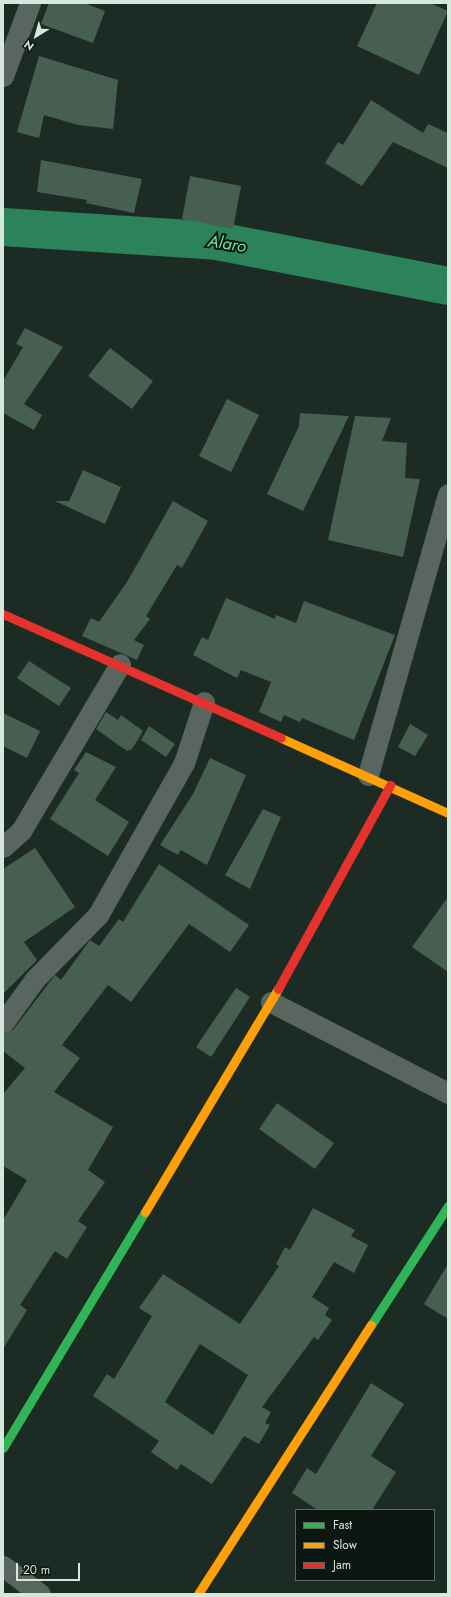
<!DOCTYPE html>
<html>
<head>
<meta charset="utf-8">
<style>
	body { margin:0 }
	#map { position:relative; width:451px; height:1597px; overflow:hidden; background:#1c2c24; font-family:Jost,sans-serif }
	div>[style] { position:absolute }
	.river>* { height:38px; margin:-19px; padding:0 19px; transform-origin:19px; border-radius:19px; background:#2c825a }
	.building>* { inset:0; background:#475f53 }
	.street>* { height:21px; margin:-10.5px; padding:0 10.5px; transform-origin:10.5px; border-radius:10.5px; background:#59665f }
	.fast>* { height:9px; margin:-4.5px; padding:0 4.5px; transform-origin:4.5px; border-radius:4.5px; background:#30b455 }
	.slow>* { height:9px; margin:-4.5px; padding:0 4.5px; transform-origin:4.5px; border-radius:4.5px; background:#ff9f0a }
	.jam>* { height:9px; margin:-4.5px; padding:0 4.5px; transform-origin:4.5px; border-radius:4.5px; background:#e5322d }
	span { translate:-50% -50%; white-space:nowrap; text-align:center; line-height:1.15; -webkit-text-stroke:4px #0b1710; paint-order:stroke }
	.water-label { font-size:17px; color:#6fe6aa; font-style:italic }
	.frame { position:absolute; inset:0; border:4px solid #d6e7dd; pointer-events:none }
	.legend { position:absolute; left:295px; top:1509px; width:140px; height:72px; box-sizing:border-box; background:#0b1710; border:1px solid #5c6a62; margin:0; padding:5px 7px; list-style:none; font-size:12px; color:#d6e7dd }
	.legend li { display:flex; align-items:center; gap:8px; height:20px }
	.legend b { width:20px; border:1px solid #5c6a62 }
	.north { position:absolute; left:16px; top:16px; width:40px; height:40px; -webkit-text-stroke:3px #0b1710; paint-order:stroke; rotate:217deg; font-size:11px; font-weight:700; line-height:16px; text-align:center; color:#d6e7dd }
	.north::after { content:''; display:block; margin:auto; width:14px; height:18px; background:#d6e7dd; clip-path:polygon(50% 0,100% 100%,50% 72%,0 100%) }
	.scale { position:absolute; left:16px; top:1563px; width:64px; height:18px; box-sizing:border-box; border:2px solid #d6e7dd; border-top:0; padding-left:5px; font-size:12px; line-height:14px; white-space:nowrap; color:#d6e7dd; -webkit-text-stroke:3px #0b1710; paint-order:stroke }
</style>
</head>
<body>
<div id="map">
	<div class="river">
		<div style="left:3px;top:227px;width:214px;rotate:3.7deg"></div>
		<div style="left:217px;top:241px;width:235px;rotate:11deg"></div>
	</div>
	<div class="building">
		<div style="clip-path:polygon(49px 3px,84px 3px,105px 11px,93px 43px,41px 24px)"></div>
		<div style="clip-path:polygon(377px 3px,430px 3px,448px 11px,419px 75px,357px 46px)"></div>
		<div style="clip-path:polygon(39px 56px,118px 80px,113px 129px,78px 125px,44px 115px,39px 138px,17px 132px)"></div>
		<div style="clip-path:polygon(371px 100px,423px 133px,428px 124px,448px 133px,448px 168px,393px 142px,362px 186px,325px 163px,338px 142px,343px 145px)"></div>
		<div style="clip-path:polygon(41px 160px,142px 179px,134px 213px,86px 203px,87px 200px,37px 192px)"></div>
		<div style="clip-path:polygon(190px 176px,241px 186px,233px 229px,182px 219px)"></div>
		<div style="clip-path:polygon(25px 328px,63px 347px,24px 404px,42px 415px,34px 430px,3px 413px,3px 381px,23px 347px,16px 344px)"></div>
		<div style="clip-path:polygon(110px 348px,153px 381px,132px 409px,88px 376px)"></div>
		<div style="clip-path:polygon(227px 399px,259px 415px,231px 472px,199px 456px)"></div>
		<div style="clip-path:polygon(300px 413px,349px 416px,303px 511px,267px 494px,299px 426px)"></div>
		<div style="clip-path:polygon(355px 416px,391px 418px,382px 441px,407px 443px,405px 478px,420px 479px,403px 557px,328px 540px)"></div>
		<div style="clip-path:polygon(83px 470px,121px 487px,105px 524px,55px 501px,69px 501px)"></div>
		<div style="clip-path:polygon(173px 501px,208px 521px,182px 568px,177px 565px,146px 616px,150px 619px,134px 640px,144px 645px,137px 660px,82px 636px,91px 618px,99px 622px,127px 582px)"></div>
		<div style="clip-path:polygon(226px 598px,275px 619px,276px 615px,296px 623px,304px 601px,395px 635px,354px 740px,302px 718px,300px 722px,284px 715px,281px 722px,259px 712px,271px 682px,241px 670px,237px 678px,193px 655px,202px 637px,208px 640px)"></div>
		<div style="clip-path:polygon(29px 661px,71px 688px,59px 706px,17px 678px)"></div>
		<div style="clip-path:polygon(106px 712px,118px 720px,121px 715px,143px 731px,132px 749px,127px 751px,96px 729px)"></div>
		<div style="clip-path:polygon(3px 713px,40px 731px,27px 758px,3px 746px)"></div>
		<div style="clip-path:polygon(410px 724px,428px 735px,415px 756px,398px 747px)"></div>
		<div style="clip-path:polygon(149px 726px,175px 744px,166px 757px,141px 740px)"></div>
		<div style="clip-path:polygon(86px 752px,116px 767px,95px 800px,129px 822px,108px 856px,50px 819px,79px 773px,74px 770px)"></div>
		<div style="clip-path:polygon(210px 758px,246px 775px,207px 865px,181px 850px,178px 855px,160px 845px,193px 794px)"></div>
		<div style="clip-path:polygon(263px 809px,281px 817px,250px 889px,225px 875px)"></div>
		<div style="clip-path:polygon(35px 848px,75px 907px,24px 942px,37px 960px,3px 994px,3px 869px)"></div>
		<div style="clip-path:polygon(159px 864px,249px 925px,230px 952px,189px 924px,131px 1002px,108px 985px,62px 1045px,80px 1058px,54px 1092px,113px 1127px,88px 1170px,105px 1182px,78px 1221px,87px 1227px,67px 1259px,55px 1251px,20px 1305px,27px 1310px,3px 1349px,3px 1220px,27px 1180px,3px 1166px,3px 1094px,25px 1068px,3px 1051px,3px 1035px,13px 1030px,55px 975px,61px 980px,90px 940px,99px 946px,119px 919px,123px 922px)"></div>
		<div style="clip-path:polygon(448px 897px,448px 972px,412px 947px)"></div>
		<div style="clip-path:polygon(236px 988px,250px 997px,211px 1057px,196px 1047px)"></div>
		<div style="clip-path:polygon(277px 1103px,334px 1143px,315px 1169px,259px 1129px)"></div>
		<div style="clip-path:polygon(evenodd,313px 1208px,355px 1230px,351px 1236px,368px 1245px,354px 1273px,334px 1262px,312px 1297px,329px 1308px,325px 1315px,332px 1320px,318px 1340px,314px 1337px,262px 1407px,271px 1412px,265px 1423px,270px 1425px,259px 1444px,244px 1436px,212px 1484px,181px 1464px,177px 1470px,151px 1452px,159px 1441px,93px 1396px,107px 1374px,114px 1379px,152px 1316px,139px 1308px,163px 1274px,240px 1324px,279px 1266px,276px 1264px,285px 1247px,290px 1250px,313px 1208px,200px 1344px,248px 1375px,213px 1435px,165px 1402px,200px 1344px)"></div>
		<div style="clip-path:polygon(448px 1264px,448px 1319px,424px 1304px)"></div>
		<div style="clip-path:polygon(371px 1383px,404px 1404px,371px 1456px,396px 1472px,372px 1510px,318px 1510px,292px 1493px,307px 1468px,316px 1474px)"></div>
	</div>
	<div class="street">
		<div style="left:3px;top:76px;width:78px;rotate:-69.7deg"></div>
		<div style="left:368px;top:775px;width:292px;rotate:-74.1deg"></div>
		<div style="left:3px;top:847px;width:24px;rotate:-42deg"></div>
		<div style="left:21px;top:831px;width:194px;rotate:-59.3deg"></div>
		<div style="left:271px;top:1002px;width:199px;rotate:27.2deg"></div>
		<div style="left:3px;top:1023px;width:54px;rotate:-54deg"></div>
		<div style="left:35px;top:979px;width:90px;rotate:-45.5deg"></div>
		<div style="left:98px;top:915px;width:175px;rotate:-60.5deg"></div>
		<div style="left:184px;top:763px;width:64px;rotate:-71.8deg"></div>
		<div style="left:3px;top:1566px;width:46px;rotate:37.1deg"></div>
	</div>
	<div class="fast">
		<div style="left:371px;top:1325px;width:142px;rotate:-57.1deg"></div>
		<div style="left:3px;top:1448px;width:275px;rotate:-59deg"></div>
	</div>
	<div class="slow">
		<div style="left:281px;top:738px;width:183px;rotate:24.2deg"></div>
		<div style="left:145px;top:1212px;width:260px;rotate:-59.2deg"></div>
		<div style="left:198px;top:1594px;width:320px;rotate:-57.3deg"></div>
	</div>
	<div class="jam">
		<div style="left:3px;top:614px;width:304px;rotate:24deg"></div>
		<div style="left:278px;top:989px;width:233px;rotate:-61.2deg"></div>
	</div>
	<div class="water-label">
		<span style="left:227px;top:244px;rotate:9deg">Alaro</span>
	</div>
	<div class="frame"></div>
	<ul class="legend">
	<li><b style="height:5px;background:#30b455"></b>Fast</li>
	<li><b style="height:5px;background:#ff9f0a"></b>Slow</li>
	<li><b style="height:5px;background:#e5322d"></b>Jam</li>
	</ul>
	<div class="north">N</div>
	<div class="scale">20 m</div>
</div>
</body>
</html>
